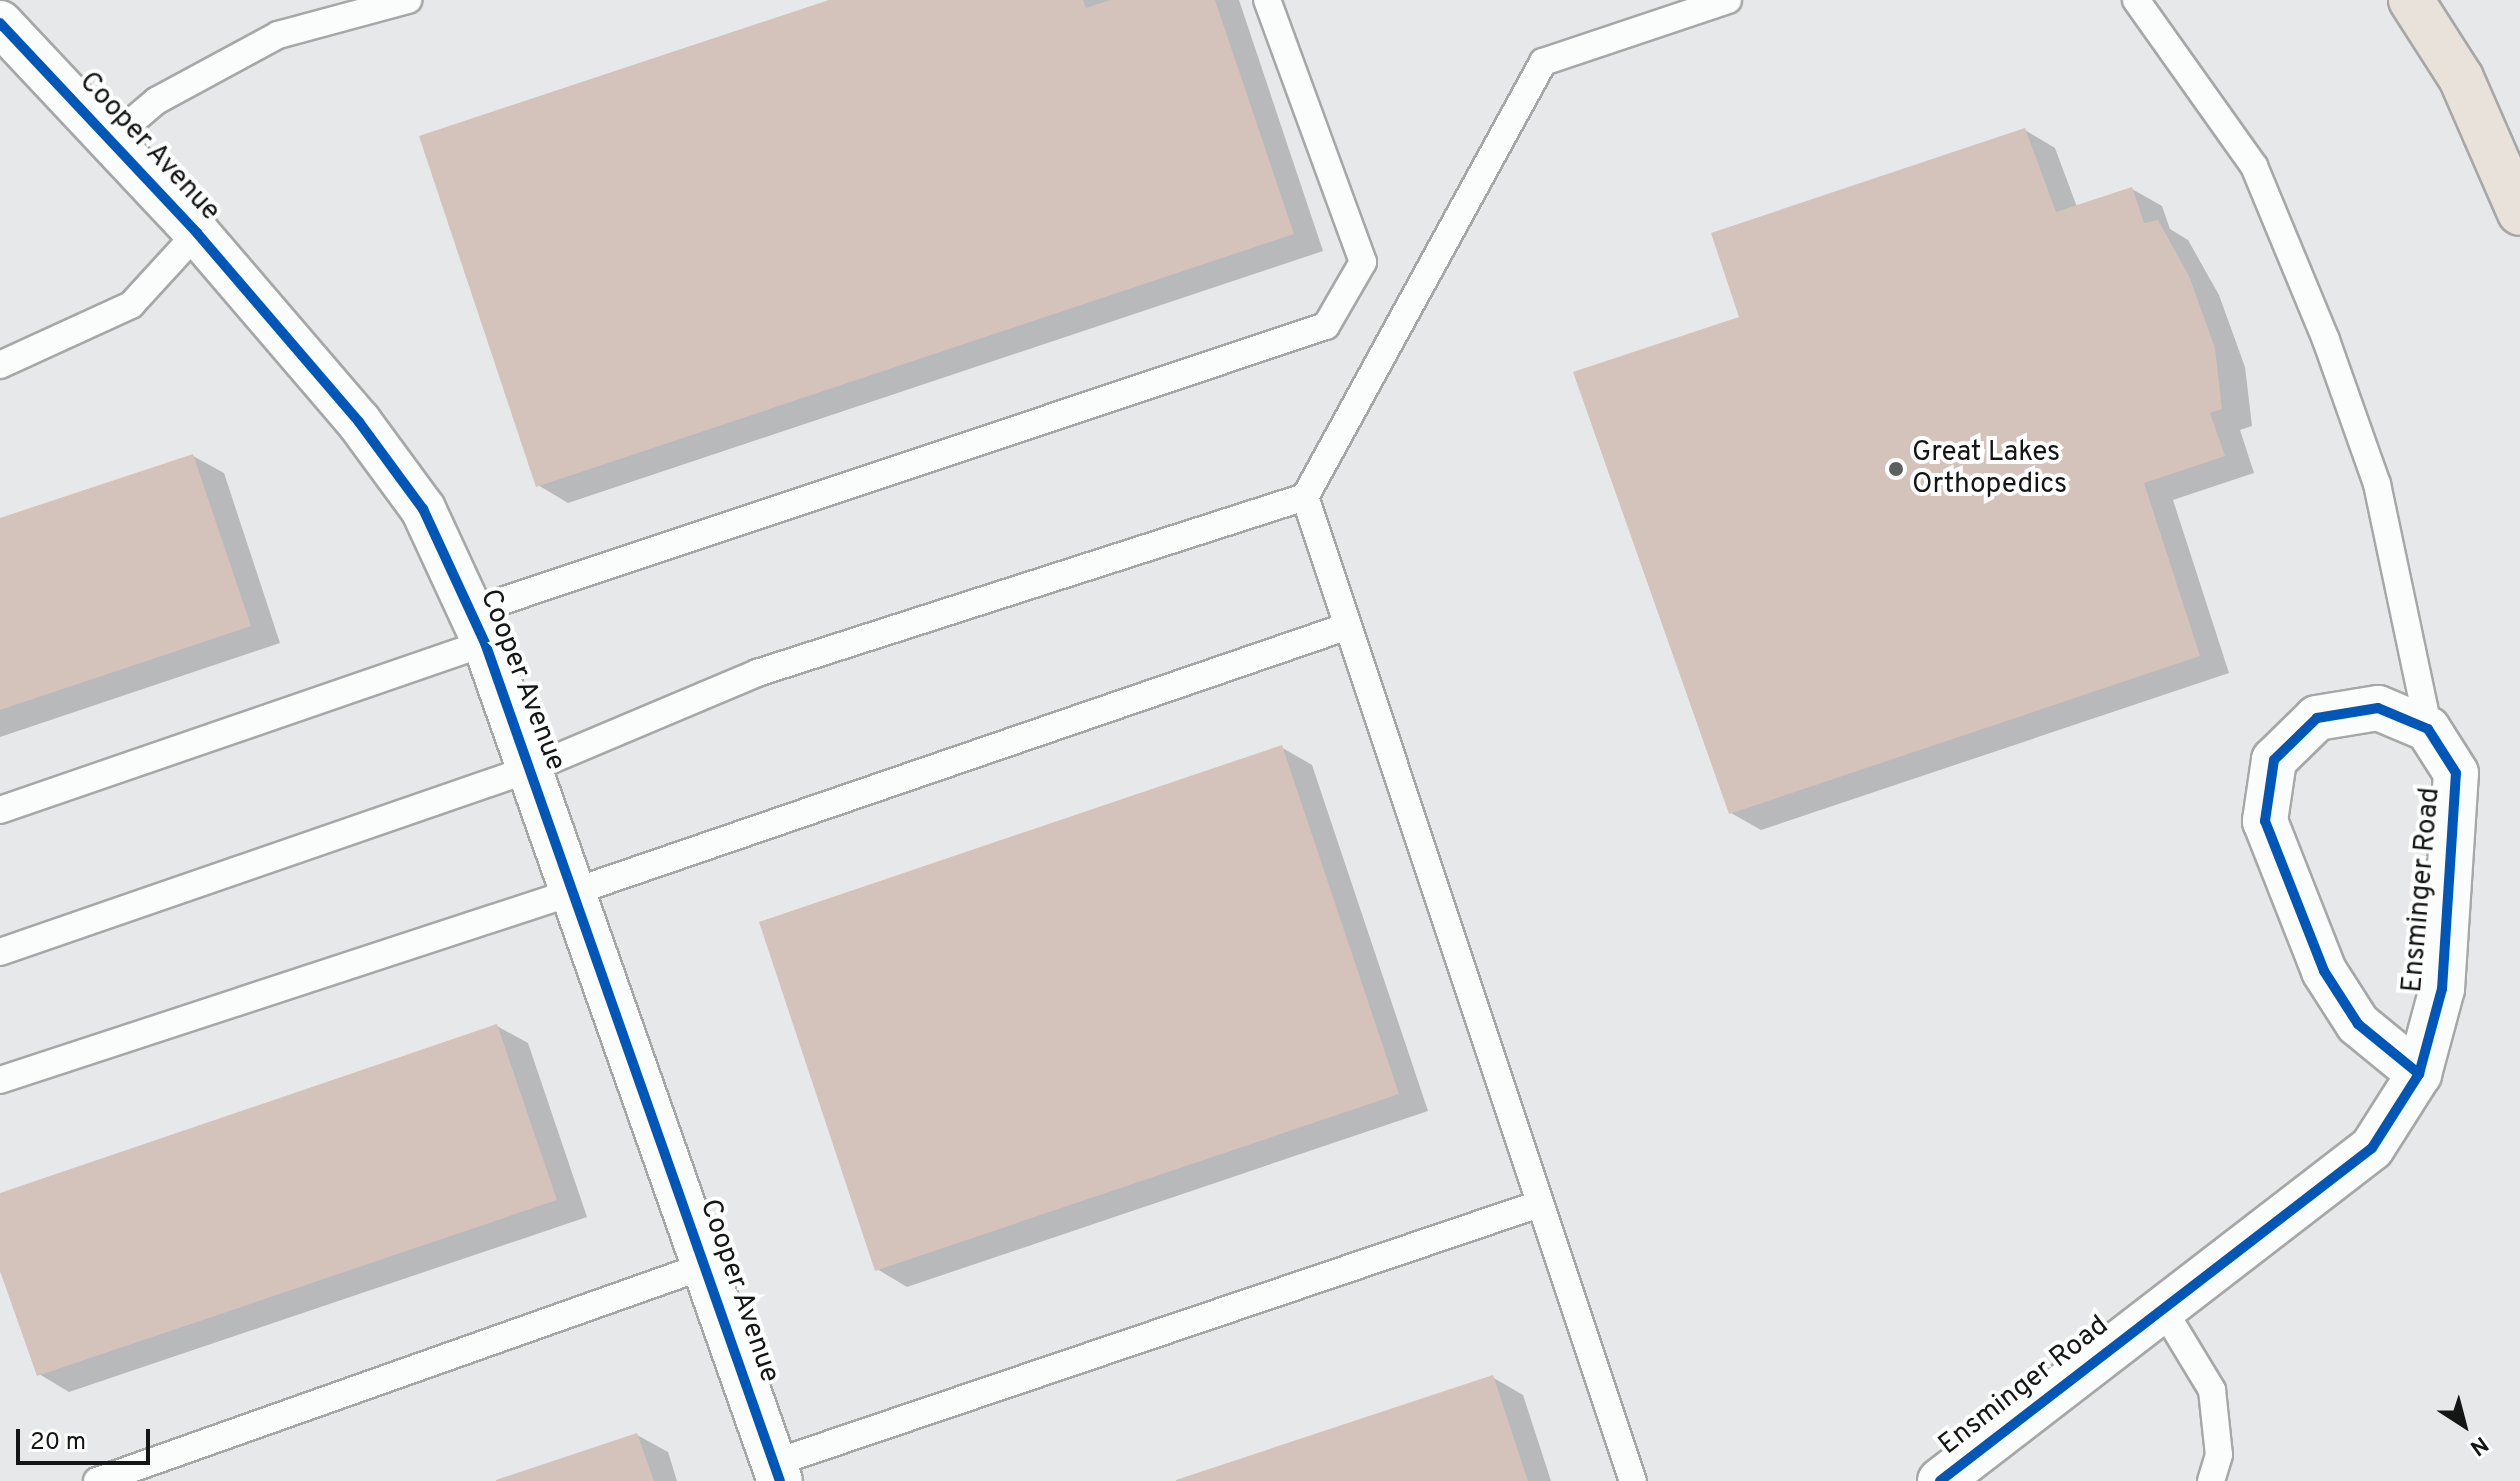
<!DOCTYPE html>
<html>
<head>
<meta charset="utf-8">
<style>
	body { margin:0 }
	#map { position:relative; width:2520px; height:1481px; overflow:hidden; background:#e7e8e9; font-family:Overpass,sans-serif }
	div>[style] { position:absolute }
	.shadow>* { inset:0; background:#0003 }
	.building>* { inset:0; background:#d3c3bb }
	.roads { filter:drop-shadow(2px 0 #a7a7a8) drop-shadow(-2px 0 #a7a7a8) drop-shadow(0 2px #a7a7a8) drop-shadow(0 -2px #a7a7a8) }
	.service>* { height:26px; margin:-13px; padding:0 13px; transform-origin:13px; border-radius:13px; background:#fbfcfc }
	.minor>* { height:44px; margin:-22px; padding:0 22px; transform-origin:22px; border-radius:22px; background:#fbfcfc }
	.motorway>* { height:44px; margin:-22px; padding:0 22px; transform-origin:22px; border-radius:22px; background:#e8e2db }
	.cycleway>* { height:10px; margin:-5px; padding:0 5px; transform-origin:5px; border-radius:5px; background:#0057b8 }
	.dots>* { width:22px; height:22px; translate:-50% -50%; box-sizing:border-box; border:4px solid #fff; border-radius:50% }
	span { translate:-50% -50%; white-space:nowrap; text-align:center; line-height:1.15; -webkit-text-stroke:8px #fff; paint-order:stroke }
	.street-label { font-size:28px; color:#141515 }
	.poi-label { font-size:28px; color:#141515 }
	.left { translate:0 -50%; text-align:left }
	.north { position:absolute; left:2424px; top:1385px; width:80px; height:80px; -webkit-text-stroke:6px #fff; paint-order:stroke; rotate:144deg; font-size:22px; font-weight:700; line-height:32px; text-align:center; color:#141515 }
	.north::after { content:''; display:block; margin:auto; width:28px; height:36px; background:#141515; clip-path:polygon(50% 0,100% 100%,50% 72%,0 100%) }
	.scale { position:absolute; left:16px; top:1429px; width:134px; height:36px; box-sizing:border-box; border:4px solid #141515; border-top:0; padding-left:10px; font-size:24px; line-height:28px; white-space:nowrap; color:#141515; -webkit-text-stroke:6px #fff; paint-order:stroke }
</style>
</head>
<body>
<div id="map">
	<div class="shadow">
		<div style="clip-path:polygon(836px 0,1239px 0,1323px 251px,568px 503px,538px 485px)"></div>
		<div style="clip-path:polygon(2025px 130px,2055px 148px,2077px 207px,2132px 189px,2162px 206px,2170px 229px,2188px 240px,2219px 295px,2245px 367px,2252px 426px,2240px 430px,2254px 473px,2173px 500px,2229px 673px,1761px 830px,1731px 813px,1741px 319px)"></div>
		<div style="clip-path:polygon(193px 456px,224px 473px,280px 643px,0 737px,0 520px)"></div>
		<div style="clip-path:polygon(1281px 747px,1312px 765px,1428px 1111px,907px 1287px,877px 1269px)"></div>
		<div style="clip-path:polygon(497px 1026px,528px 1043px,587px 1217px,69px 1392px,39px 1374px,0 1265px,0 1195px)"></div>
		<div style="clip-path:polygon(1492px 1377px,1523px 1395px,1551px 1481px,1180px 1481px)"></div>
		<div style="clip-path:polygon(637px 1435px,668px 1452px,677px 1481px,501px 1481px)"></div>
	</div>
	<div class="building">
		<div style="clip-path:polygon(829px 0,1083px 0,1086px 8px,1110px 0,1215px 0,1294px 234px,536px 487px,419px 136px)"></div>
		<div style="clip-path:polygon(2025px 128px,2056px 212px,2132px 187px,2144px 223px,2158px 220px,2189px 276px,2215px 348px,2222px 409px,2210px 413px,2225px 456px,2144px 483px,2200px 656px,1729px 814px,1573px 372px,1739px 317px,1711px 233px)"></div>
		<div style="clip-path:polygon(193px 454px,251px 626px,0 710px,0 518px)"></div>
		<div style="clip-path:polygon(1282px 745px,1399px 1094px,875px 1271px,759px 922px)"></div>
		<div style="clip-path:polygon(497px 1024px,557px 1200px,37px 1376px,0 1271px,0 1193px)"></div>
		<div style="clip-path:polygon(1493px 1375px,1528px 1481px,1176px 1481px,1176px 1480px)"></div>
		<div style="clip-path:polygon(637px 1433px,654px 1481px,496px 1481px,496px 1480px)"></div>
	</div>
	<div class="roads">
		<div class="service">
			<div style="left:2136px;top:0;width:204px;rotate:54.6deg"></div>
			<div style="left:2254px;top:166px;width:188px;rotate:67.5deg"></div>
			<div style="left:2326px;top:340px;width:153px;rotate:70.5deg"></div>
			<div style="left:2377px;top:484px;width:252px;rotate:78.1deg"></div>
			<div style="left:109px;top:141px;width:62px;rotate:-40.4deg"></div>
			<div style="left:156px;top:101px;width:139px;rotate:-28.4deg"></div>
			<div style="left:278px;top:35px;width:135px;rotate:-15.1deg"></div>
			<div style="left:0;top:365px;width:144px;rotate:-24.6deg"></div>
			<div style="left:131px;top:305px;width:98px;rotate:-47.5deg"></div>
			<div style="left:1305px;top:497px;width:496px;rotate:-61.3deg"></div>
			<div style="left:1543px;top:62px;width:195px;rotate:-18.5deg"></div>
			<div style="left:472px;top:611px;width:900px;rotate:-18.46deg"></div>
			<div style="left:1326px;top:326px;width:74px;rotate:-60deg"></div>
			<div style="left:1363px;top:262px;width:279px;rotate:-110.1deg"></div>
			<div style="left:0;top:810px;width:513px;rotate:-19deg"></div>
			<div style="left:0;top:952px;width:561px;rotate:-19.05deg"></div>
			<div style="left:530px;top:769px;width:246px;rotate:-22.9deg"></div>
			<div style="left:757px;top:673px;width:576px;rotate:-17.81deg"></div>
			<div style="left:1305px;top:497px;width:1037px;rotate:71.57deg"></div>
			<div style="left:0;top:1080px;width:603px;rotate:-18.16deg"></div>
			<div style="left:573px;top:892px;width:819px;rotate:-18.94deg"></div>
			<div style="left:2163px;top:1309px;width:95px;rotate:58.8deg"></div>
			<div style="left:2212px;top:1390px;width:65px;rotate:83.9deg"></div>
			<div style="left:2219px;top:1455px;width:27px;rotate:107deg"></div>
			<div style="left:774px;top:1463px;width:808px;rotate:-18.7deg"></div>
			<div style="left:97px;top:1481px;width:644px;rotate:-19.5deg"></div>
		</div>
		<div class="minor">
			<div style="left:0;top:23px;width:288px;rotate:46.8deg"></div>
			<div style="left:197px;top:233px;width:249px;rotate:49.4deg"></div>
			<div style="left:359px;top:422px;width:108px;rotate:53.7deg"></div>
			<div style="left:423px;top:509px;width:148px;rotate:65.2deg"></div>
			<div style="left:485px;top:643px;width:888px;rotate:70.61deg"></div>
			<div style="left:1940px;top:1481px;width:545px;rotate:-37.63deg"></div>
			<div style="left:2372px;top:1148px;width:88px;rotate:-57.6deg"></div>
			<div style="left:2419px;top:1074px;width:88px;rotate:-74.9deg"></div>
			<div style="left:2442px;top:989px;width:216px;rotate:-86.3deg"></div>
			<div style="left:2456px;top:773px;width:52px;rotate:-122.5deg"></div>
			<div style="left:2428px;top:729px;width:54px;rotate:-157.2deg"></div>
			<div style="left:2378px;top:708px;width:62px;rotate:170.7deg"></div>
			<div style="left:2317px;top:718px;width:60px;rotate:135.7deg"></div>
			<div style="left:2274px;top:760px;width:62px;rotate:98.4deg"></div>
			<div style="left:2265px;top:821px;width:161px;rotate:68.5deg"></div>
			<div style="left:2324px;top:971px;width:63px;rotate:57.3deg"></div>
			<div style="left:2358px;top:1024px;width:79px;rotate:39.3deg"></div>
		</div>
		<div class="motorway">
			<div style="left:2411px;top:0;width:93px;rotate:57.3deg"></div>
			<div style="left:2461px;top:78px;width:147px;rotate:66.4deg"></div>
		</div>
	</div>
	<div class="cycleway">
		<div style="left:0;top:23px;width:288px;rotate:46.8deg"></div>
		<div style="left:197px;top:233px;width:249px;rotate:49.4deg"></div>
		<div style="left:359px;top:422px;width:108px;rotate:53.7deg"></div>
		<div style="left:423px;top:509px;width:148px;rotate:65.2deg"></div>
		<div style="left:485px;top:643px;width:888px;rotate:70.61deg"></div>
		<div style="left:1940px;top:1481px;width:545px;rotate:-37.63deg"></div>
		<div style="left:2372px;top:1148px;width:88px;rotate:-57.6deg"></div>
		<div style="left:2419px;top:1074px;width:88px;rotate:-74.9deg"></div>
		<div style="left:2442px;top:989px;width:216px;rotate:-86.3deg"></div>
		<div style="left:2456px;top:773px;width:52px;rotate:-122.5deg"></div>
		<div style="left:2428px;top:729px;width:54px;rotate:-157.2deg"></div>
		<div style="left:2378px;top:708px;width:62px;rotate:170.7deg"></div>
		<div style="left:2317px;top:718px;width:60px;rotate:135.7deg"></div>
		<div style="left:2274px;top:760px;width:62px;rotate:98.4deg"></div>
		<div style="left:2265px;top:821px;width:161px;rotate:68.5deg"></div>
		<div style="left:2324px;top:971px;width:63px;rotate:57.3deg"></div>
		<div style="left:2358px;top:1024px;width:79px;rotate:39.3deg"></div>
	</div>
	<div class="dots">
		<div style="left:1896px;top:469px;background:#5e5f5f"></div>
	</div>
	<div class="street-label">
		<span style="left:149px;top:147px;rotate:47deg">Cooper Avenue</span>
		<span style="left:522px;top:680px;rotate:69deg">Cooper Avenue</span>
		<span style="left:2422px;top:890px;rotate:-85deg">Ensminger Road</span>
		<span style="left:739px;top:1291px;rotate:71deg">Cooper Avenue</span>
		<span style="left:2024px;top:1386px;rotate:-38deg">Ensminger Road</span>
	</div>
	<div class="poi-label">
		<span class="left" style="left:1912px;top:469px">Great Lakes<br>Orthopedics</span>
	</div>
	<div class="north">N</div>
	<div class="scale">20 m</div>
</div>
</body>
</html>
